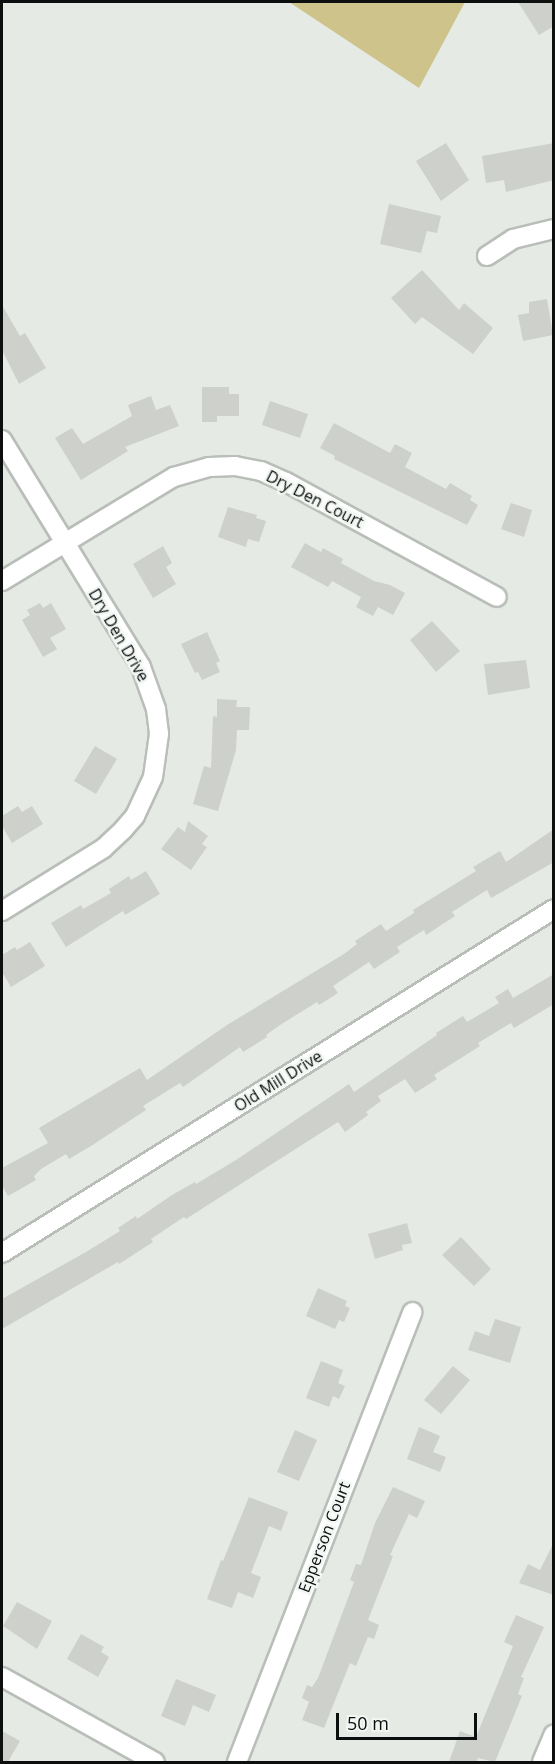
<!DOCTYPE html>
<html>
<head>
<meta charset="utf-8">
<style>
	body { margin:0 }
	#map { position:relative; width:555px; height:1764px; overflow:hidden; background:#e5eae5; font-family:"Open Sans",sans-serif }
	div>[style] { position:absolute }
	.green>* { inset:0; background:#cdc38b }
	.building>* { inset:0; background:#ced0cb }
	.roads { filter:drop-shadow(2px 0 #b9beb9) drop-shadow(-2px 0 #b9beb9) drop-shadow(0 2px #b9beb9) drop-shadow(0 -2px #b9beb9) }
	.street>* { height:18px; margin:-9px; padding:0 9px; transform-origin:9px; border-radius:9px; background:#fff }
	span { translate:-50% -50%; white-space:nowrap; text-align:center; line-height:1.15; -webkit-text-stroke:5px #f2f7f3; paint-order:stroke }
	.street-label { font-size:16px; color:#0d0f0e }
	.frame { position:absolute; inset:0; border:3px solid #0d0f0e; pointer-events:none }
	.scale { position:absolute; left:336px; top:1713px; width:141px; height:27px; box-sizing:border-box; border:3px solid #0d0f0e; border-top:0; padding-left:8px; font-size:18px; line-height:21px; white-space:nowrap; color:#0d0f0e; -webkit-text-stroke:4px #f2f7f3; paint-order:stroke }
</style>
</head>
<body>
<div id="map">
	<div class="green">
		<div style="clip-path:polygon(289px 2px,465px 2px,419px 88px)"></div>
	</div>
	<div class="building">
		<div style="clip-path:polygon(518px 2px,554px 2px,554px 26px,539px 35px)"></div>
		<div style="clip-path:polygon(446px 143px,469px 180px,441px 201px,416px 161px)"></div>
		<div style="clip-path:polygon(554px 143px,554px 180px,506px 192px,504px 180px,486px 183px,482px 156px)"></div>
		<div style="clip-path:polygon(389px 204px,441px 216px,437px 233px,427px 231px,421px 253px,380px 244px)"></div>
		<div style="clip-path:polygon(422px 270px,459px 310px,464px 303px,493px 328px,473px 354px,422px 317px,415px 324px,391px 298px)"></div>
		<div style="clip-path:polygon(547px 299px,553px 335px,523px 341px,518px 315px,529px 313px,529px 302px)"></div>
		<div style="clip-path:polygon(2px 305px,20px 336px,25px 333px,46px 368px,19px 384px,2px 350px)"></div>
		<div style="clip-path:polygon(202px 387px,229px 387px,229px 394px,239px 394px,239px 416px,217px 416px,217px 422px,202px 422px)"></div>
		<div style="clip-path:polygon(151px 396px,156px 410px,170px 405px,179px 426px,125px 447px,128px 451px,81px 480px,55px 438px,72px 428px,83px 444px,132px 416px,128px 405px)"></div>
		<div style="clip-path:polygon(270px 401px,308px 414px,300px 438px,262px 425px)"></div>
		<div style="clip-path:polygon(334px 423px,390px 453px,395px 444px,412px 453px,405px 467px,446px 489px,450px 483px,472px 496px,470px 500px,478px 505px,467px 525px,334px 459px,335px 456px,320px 448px)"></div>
		<div style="clip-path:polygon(511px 503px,532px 510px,524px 537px,501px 529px)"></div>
		<div style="clip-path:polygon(228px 507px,257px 515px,256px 518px,266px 521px,259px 542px,248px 539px,246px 547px,218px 537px)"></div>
		<div style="clip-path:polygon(305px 543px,321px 552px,323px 548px,343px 559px,341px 563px,374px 581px,390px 585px,405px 593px,393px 615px,378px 607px,373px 616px,356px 607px,361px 597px,332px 581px,328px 587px,291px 567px)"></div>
		<div style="clip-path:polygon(163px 546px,172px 563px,166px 567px,176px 584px,153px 598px,133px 564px)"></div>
		<div style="clip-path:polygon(40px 603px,43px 608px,51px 603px,66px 629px,50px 638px,57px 649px,43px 657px,22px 620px,30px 615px,27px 610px)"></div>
		<div style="clip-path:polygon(432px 621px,460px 651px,436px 672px,410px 640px)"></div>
		<div style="clip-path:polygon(207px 632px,220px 661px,216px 663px,220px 672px,202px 680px,198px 672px,195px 673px,181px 644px)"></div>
		<div style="clip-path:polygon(526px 660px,530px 688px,488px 695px,484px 664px)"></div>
		<div style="clip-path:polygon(217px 699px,237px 700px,236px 707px,250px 707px,249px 730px,237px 730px,236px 750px,218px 811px,193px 804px,204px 766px,211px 768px,213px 716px,217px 717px)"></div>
		<div style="clip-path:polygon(95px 746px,117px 759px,96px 794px,74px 781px)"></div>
		<div style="clip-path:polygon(18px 806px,22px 812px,32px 806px,43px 824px,12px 843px,2px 826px,2px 816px)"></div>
		<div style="clip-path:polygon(188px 821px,208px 836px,202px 844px,207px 847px,191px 870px,161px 849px,178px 827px,185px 832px)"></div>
		<div style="clip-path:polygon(554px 829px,554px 862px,491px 898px,487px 890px,452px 912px,455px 916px,426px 935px,424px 930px,397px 947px,400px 952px,374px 969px,369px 962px,333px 986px,338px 993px,319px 1005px,317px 1002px,280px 1025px,266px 1035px,267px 1037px,243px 1052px,240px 1047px,183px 1087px,180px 1083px,143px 1106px,146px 1110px,91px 1146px,69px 1159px,66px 1154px,41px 1169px,34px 1176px,36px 1180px,8px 1196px,2px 1186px,2px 1168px,48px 1143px,39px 1128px,140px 1068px,147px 1080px,227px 1025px,344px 954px,357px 944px,355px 941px,381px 924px,386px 931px,414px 913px,413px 910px,476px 871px,473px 867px,500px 851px,506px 862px)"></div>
		<div style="clip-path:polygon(146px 871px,160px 894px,125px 915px,123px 911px,66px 947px,51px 923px,81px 905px,83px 909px,111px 893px,109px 889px,129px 876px,131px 880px)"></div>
		<div style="clip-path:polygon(30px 942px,45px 966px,11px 987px,2px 972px,2px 955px,15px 947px,17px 950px)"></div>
		<div style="clip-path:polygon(554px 974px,554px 1004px,514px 1028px,511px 1023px,478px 1043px,480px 1046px,434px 1075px,437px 1079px,415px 1093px,405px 1079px,378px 1096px,381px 1101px,366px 1112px,368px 1115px,345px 1132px,338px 1122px,186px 1219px,184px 1217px,151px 1239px,153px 1242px,119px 1264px,118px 1262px,2px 1329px,2px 1299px,86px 1252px,120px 1231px,118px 1228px,136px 1216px,137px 1219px,172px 1195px,195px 1182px,196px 1184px,236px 1160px,349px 1084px,354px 1092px,437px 1035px,436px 1033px,463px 1016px,467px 1022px,499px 1003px,495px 997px,508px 989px,513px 998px)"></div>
		<div style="clip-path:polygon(407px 1223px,412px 1243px,402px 1245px,403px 1250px,375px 1259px,368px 1234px)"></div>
		<div style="clip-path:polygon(461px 1237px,491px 1269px,474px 1286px,442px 1255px)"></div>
		<div style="clip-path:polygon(318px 1288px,347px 1301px,345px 1306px,350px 1308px,344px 1322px,339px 1320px,335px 1329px,306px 1316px)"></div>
		<div style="clip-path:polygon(495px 1319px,521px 1327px,510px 1363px,468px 1350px,475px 1331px,489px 1336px)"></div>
		<div style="clip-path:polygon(321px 1361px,343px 1370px,338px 1383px,345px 1386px,339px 1399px,333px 1396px,329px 1407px,306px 1398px)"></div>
		<div style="clip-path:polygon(453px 1366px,470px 1380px,441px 1414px,424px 1400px)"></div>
		<div style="clip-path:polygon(419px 1427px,440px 1436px,433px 1452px,446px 1457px,440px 1472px,407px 1459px)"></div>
		<div style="clip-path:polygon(295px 1430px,317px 1440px,299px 1481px,277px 1472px)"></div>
		<div style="clip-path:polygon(393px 1487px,425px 1501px,417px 1518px,409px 1514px,390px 1555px,393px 1556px,368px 1620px,379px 1625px,374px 1639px,368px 1637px,356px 1666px,350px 1663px,324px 1728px,302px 1720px,309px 1702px,302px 1698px,307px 1685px,312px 1687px,318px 1678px,354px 1582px,350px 1580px,356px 1564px,361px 1565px,375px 1523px)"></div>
		<div style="clip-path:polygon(249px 1497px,288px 1512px,281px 1531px,269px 1526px,251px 1573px,261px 1577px,253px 1598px,238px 1592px,232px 1608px,207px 1599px,221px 1560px,223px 1561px)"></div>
		<div style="clip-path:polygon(554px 1542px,554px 1595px,519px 1583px,528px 1564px,540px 1570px)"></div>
		<div style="clip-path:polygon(17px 1602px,52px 1621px,37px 1649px,3px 1626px)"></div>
		<div style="clip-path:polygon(516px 1615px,544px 1627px,521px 1677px,524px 1678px,518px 1694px,522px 1696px,495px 1762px,478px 1758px,476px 1762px,449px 1762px,460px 1731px,476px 1737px,513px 1646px,504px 1642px)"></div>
		<div style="clip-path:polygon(81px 1634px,104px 1647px,101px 1652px,109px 1657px,98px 1677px,67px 1659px)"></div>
		<div style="clip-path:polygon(176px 1679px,216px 1695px,209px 1712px,193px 1705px,185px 1726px,161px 1716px)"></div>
		<div style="clip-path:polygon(2px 1731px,20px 1741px,8px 1762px,2px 1762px)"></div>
	</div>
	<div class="roads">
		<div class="street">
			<div style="left:487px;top:256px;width:31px;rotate:-33deg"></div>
			<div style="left:513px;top:239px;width:42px;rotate:-13.7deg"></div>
			<div style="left:2px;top:440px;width:266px;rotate:58.5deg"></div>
			<div style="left:141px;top:667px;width:45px;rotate:70.3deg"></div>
			<div style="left:156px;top:709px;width:25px;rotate:83deg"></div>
			<div style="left:159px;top:734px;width:43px;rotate:97.9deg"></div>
			<div style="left:153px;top:777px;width:43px;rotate:114.8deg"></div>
			<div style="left:135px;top:816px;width:18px;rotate:131deg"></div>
			<div style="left:123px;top:830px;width:26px;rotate:137deg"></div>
			<div style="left:104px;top:848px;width:120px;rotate:148.3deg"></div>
			<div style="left:2px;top:581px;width:201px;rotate:-31.2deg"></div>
			<div style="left:174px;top:477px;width:36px;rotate:-16deg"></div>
			<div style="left:209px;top:467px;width:26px;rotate:-2deg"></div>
			<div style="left:235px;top:466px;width:26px;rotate:11deg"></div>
			<div style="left:261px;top:471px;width:27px;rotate:24deg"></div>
			<div style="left:286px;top:482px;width:240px;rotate:28.6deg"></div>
			<div style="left:2px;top:1253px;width:650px;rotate:-31.93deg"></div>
			<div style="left:2px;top:1677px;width:175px;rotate:29.1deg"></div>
			<div style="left:237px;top:1762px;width:483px;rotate:-68.7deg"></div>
			<div style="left:542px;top:1762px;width:30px;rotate:-67deg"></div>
		</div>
	</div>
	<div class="street-label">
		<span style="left:315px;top:499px;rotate:27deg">Dry Den Court</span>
		<span style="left:119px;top:635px;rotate:60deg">Dry Den Drive</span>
		<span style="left:278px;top:1081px;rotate:-32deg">Old Mill Drive</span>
		<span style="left:324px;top:1537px;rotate:-69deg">Epperson Court</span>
	</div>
	<div class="frame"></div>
	<div class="scale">50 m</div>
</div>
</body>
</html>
